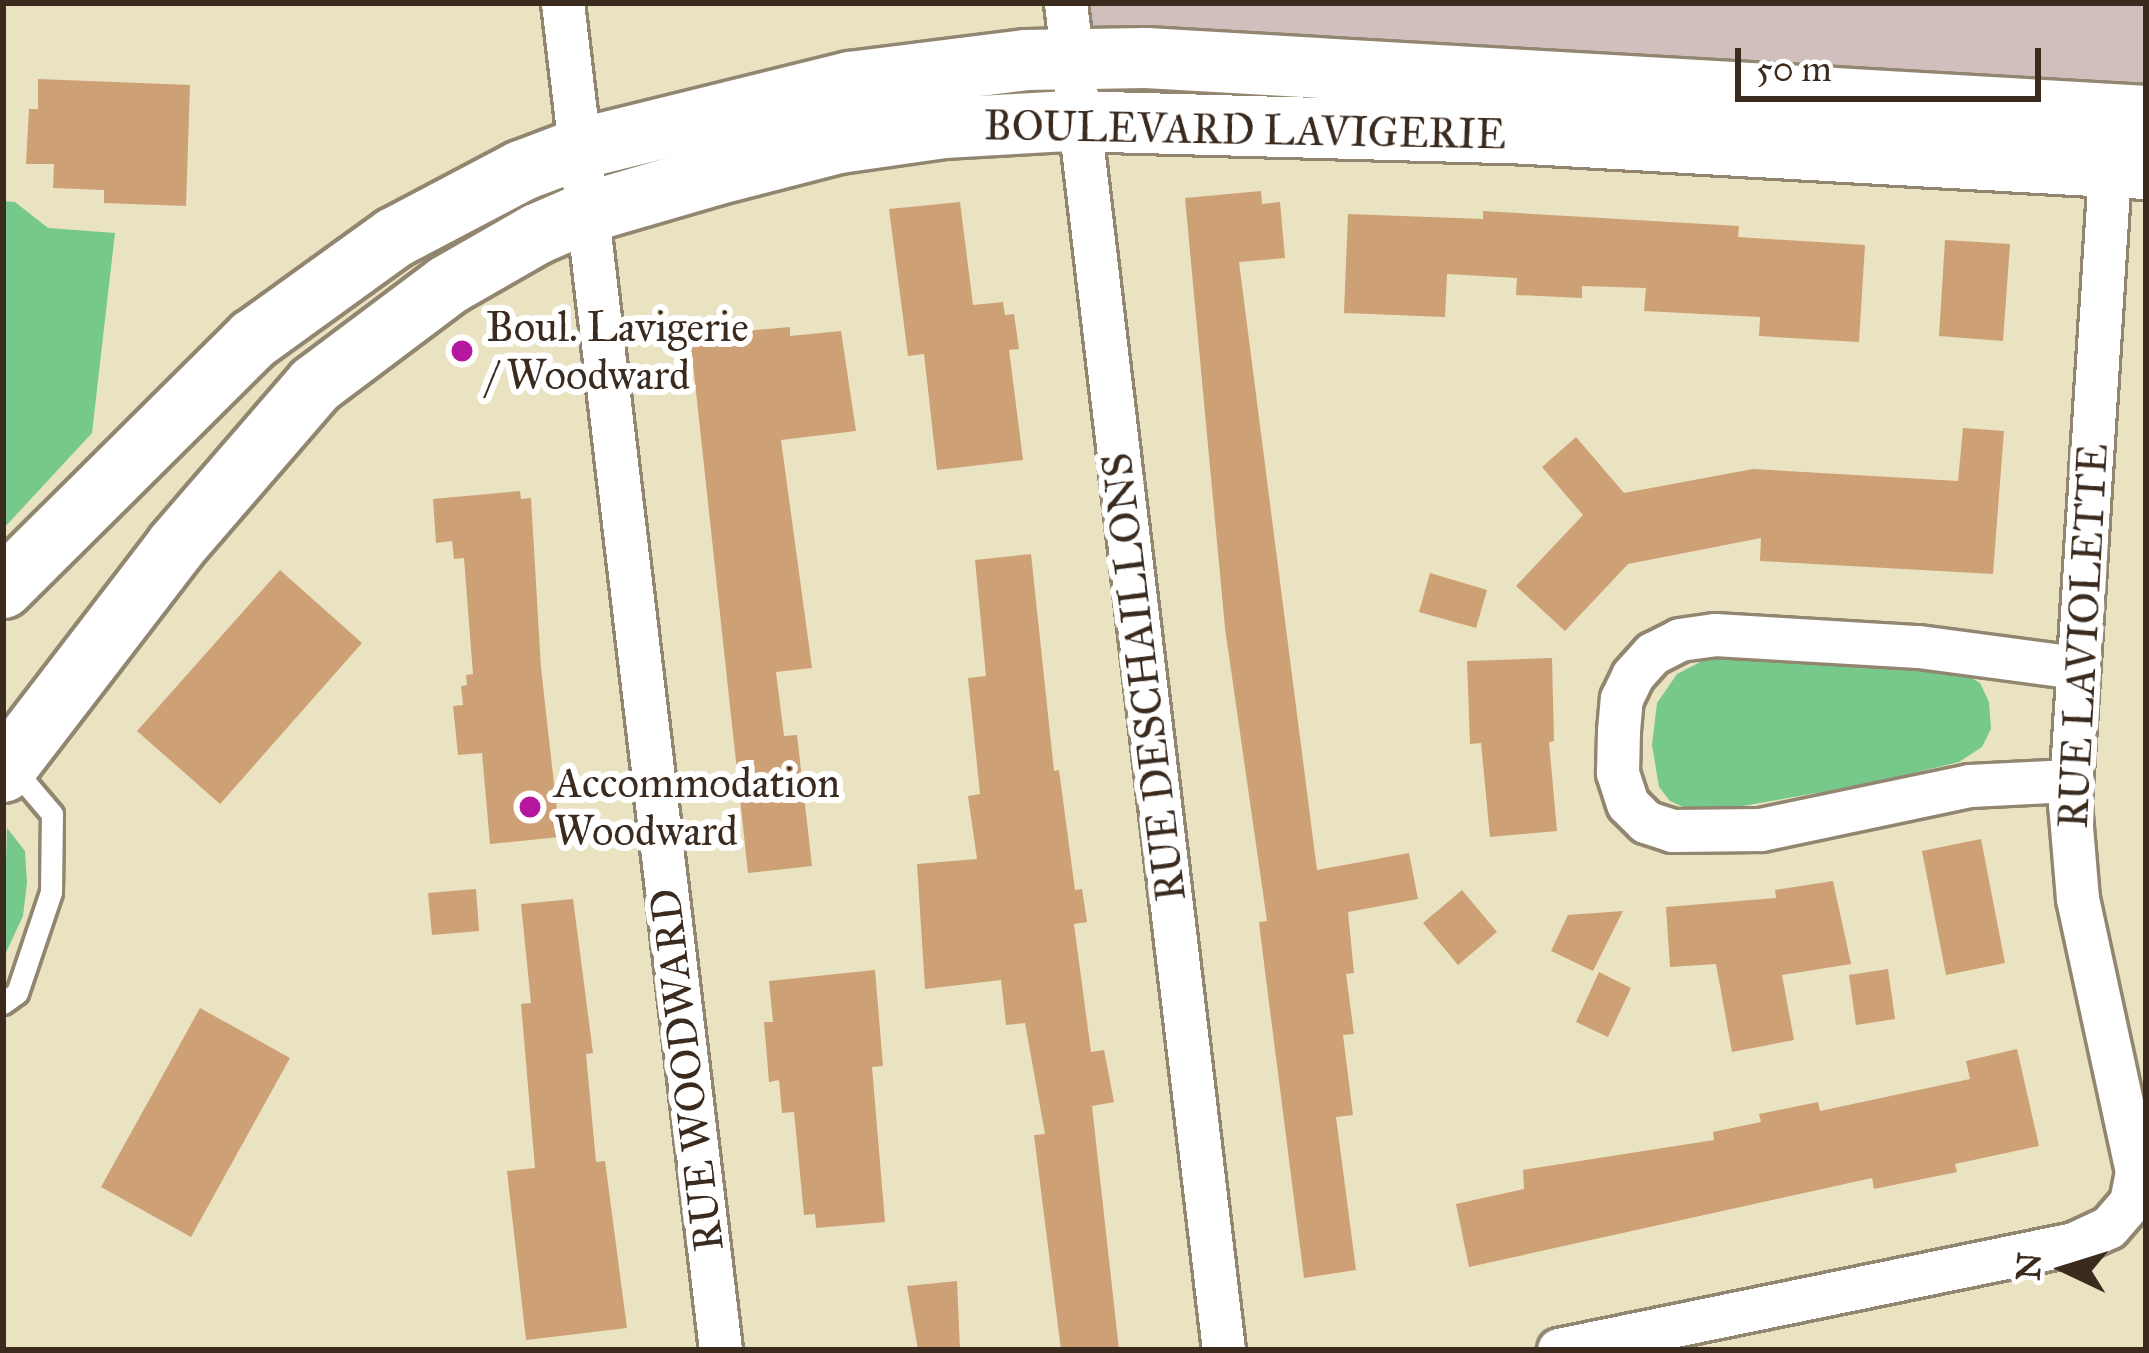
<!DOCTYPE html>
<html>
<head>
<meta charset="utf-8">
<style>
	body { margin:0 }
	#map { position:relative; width:2149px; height:1353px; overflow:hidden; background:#eae3c2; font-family:"IM FELL Great Primer",serif }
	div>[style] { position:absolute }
	.industrial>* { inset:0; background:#d1bfbd }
	.green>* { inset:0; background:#77c98b }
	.building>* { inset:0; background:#cea076 }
	.roads { filter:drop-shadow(3px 0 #928670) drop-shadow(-3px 0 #928670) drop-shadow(0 3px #928670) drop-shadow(0 -3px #928670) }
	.service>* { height:21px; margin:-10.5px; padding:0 10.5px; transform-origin:10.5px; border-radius:10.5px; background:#fff }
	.minor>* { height:42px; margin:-21px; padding:0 21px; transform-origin:21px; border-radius:21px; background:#fff }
	.secondary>* { height:60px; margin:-30px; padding:0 30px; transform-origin:30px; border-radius:30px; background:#fff }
	.dots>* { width:33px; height:33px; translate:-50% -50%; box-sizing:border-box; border:6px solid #fff; border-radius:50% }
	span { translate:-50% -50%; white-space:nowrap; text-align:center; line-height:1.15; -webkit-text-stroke:12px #fff; paint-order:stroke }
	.street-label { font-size:42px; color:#3b2a1e }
	.poi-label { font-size:42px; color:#3b2a1e }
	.left { translate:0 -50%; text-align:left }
	.frame { position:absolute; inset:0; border:6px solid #3b2a1e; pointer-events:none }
	.north { position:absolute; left:2005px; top:1209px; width:120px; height:120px; -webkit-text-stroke:9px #fff; paint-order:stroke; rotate:274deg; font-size:33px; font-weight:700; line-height:48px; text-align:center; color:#3b2a1e }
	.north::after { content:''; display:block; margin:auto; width:42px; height:54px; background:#3b2a1e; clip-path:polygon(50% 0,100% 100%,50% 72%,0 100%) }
	.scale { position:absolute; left:1735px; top:48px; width:306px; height:54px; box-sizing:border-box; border:6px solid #3b2a1e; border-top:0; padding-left:15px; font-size:36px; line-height:42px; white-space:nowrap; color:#3b2a1e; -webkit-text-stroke:9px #fff; paint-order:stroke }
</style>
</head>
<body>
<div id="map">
	<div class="industrial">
		<div style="clip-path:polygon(1074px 3px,2146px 3px,2146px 149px,1084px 87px)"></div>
	</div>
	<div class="green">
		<div style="clip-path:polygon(3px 201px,15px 202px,48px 228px,115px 233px,92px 433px,3px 529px)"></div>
		<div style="clip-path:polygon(1766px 654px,1958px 670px,1980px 683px,1989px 702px,1991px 729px,1982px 747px,1959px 762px,1868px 784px,1720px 810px,1690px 810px,1670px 801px,1659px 787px,1652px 745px,1657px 703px,1677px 674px,1708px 658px)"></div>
		<div style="clip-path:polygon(7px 828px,25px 851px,27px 883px,23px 916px,3px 959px)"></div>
	</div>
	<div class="building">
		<div style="clip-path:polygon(38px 79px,190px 85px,186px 206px,104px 203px,104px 190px,53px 188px,54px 164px,26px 164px,29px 109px,38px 109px)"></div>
		<div style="clip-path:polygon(1261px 191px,1262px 204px,1280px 202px,1285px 258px,1239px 262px,1317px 870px,1409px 853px,1418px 899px,1348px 912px,1354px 973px,1346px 974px,1354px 1034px,1343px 1035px,1353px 1115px,1336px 1117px,1356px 1270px,1304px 1278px,1263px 955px,1259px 922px,1267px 921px,1225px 628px,1185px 198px)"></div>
		<div style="clip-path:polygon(960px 202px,973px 305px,1003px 302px,1005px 315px,1014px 314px,1019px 349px,1009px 350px,1023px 460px,937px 470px,924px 354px,908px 356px,889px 209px)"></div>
		<div style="clip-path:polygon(1483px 211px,1739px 226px,1738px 237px,1865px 245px,1859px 342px,1759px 336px,1760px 317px,1644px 311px,1646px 288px,1582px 286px,1582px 298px,1516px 295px,1517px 278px,1447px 274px,1445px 317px,1344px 313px,1348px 214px,1483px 219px)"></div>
		<div style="clip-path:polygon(1945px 240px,2010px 244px,2003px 341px,1939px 336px)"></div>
		<div style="clip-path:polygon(790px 327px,790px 336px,841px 331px,856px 431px,781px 440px,812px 668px,776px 672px,784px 736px,797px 735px,812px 866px,748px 873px,690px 336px)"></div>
		<div style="clip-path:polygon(1963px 428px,2004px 431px,1993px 574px,1760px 561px,1761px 538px,1628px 564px,1565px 631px,1516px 586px,1583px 515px,1542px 467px,1576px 437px,1624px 493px,1753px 469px,1958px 481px)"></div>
		<div style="clip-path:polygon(520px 491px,521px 499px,531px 498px,541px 668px,560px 837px,490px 844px,482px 753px,458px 755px,453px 706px,463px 705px,461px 686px,467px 685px,466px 675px,473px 674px,464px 558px,454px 559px,452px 541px,436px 543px,433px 499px)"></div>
		<div style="clip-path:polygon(1031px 554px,1054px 771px,1059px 770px,1075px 890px,1082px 889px,1087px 922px,1074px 924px,1091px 1052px,1104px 1050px,1114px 1102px,1092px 1106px,1119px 1350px,1061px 1350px,1034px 1135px,1045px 1134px,1025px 1023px,1006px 1025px,1001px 980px,925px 989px,917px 864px,977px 859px,968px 796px,980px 794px,968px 678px,986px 676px,975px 560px)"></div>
		<div style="clip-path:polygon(280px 570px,362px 643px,220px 804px,137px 731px)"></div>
		<div style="clip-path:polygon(1430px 573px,1487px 590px,1476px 628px,1419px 612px)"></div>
		<div style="clip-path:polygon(1552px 658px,1554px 741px,1549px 742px,1557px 831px,1490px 837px,1481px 743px,1470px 744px,1467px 661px)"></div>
		<div style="clip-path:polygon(1981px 839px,2005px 963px,1946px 975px,1922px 851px)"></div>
		<div style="clip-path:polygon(1833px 881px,1851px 964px,1782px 975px,1794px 1040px,1732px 1052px,1716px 964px,1670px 967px,1666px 907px,1776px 898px,1775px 890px)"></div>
		<div style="clip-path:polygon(476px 889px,479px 931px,432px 935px,428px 893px)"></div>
		<div style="clip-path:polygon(1462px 890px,1497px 932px,1458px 965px,1423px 923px)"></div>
		<div style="clip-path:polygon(573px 899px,593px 1053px,586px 1054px,596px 1162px,605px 1161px,627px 1328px,526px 1340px,507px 1171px,535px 1168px,521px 1004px,531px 1003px,521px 904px)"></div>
		<div style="clip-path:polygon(1623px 911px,1593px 971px,1551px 951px,1568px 915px)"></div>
		<div style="clip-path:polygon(1888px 969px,1895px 1019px,1856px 1025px,1849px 975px)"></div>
		<div style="clip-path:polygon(875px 970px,883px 1066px,872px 1067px,885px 1222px,816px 1228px,815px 1214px,804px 1215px,794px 1112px,782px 1113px,779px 1080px,769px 1082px,764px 1022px,773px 1022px,769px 981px)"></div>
		<div style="clip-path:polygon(1599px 972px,1631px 988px,1608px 1037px,1576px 1022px)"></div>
		<div style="clip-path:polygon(200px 1008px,290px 1058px,191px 1237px,101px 1187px)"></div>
		<div style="clip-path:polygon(2017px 1049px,2039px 1146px,1955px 1164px,1957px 1172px,1874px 1189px,1872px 1178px,1469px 1267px,1456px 1204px,1524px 1189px,1523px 1170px,1714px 1140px,1713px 1132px,1761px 1122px,1759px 1114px,1818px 1102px,1820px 1111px,1970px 1079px,1966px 1061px)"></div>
		<div style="clip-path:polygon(957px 1281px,960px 1350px,918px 1350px,907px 1286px)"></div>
	</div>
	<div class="roads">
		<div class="service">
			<div style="left:3px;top:1003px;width:17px;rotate:-36deg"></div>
			<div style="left:17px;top:993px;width:107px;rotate:-71.4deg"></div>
			<div style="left:51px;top:892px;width:78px;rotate:-89.3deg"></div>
			<div style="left:52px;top:814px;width:60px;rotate:-130.3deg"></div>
		</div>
		<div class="minor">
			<div style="left:563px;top:3px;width:1356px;rotate:83.31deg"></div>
			<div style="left:1066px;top:3px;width:1356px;rotate:83.31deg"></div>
			<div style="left:2070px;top:781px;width:100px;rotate:177.1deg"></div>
			<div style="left:1970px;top:786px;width:214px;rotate:168.1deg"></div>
			<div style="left:1761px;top:830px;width:88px;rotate:179.3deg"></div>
			<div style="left:1673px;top:831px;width:28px;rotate:-162deg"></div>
			<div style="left:1646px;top:822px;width:25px;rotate:-135deg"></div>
			<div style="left:1628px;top:804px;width:33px;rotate:-108deg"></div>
			<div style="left:1618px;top:773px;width:42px;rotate:-88.6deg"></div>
			<div style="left:1619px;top:731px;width:32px;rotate:-85deg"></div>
			<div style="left:1622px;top:699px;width:25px;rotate:-64deg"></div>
			<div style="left:1633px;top:676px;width:30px;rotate:-48deg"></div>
			<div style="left:1653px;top:654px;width:30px;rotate:-27deg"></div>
			<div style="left:1680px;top:640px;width:35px;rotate:-8deg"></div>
			<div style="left:1715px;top:635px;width:204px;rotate:3.4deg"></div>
			<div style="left:1919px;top:647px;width:159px;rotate:7.6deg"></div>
			<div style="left:1559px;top:1350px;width:526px;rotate:-11.63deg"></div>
			<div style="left:2074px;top:1244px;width:38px;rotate:-25deg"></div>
			<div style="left:2109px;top:1228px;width:33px;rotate:-49deg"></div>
			<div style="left:2131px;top:1203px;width:32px;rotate:-79deg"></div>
			<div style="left:2137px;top:1172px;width:279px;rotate:-102.2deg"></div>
			<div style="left:2078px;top:899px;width:95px;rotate:-94.8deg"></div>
			<div style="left:2070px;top:804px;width:663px;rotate:-86.37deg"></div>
		</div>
		<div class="secondary">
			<div style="left:3px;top:588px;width:354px;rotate:-44.8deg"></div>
			<div style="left:254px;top:339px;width:173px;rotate:-35.8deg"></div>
			<div style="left:394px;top:238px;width:144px;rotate:-27.8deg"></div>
			<div style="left:521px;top:171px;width:62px;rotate:-20.8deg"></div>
			<div style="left:579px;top:149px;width:279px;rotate:-13.9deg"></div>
			<div style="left:850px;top:82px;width:177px;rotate:-7.1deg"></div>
			<div style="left:1026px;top:60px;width:120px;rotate:-1deg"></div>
			<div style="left:1146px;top:58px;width:1002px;rotate:3.32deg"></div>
			<div style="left:3px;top:772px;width:286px;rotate:-52.5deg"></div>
			<div style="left:177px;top:545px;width:211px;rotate:-49.2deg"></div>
			<div style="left:315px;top:385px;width:166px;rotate:-36.9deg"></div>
			<div style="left:448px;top:285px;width:103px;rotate:-29.8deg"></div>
			<div style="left:537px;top:234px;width:52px;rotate:-23.6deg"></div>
			<div style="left:585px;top:213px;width:135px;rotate:-16.3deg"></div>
			<div style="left:715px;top:175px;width:128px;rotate:-14.5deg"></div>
			<div style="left:839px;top:143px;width:106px;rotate:-8.1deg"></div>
			<div style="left:944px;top:128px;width:126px;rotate:-3.2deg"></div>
			<div style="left:1070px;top:121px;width:459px;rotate:1.6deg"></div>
			<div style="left:1529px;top:134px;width:618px;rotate:3.25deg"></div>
		</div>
	</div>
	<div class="dots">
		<div style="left:462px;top:351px;background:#b5179e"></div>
		<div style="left:530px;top:807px;background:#b5179e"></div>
	</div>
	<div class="street-label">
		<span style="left:1245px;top:130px;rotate:1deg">BOULEVARD LAVIGERIE</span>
		<span style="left:2083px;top:636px;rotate:-87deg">RUE LAVIOLETTE</span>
		<span style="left:1144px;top:677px;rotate:-97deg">RUE DESCHAILLONS</span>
		<span style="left:687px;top:1070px;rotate:-97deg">RUE WOODWARD</span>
	</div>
	<div class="poi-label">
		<span class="left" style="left:486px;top:351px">Boul. Lavigerie<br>/ Woodward</span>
		<span class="left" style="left:554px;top:807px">Accommodation<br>Woodward</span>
	</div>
	<div class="frame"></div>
	<div class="north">N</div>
	<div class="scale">50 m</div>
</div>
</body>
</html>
